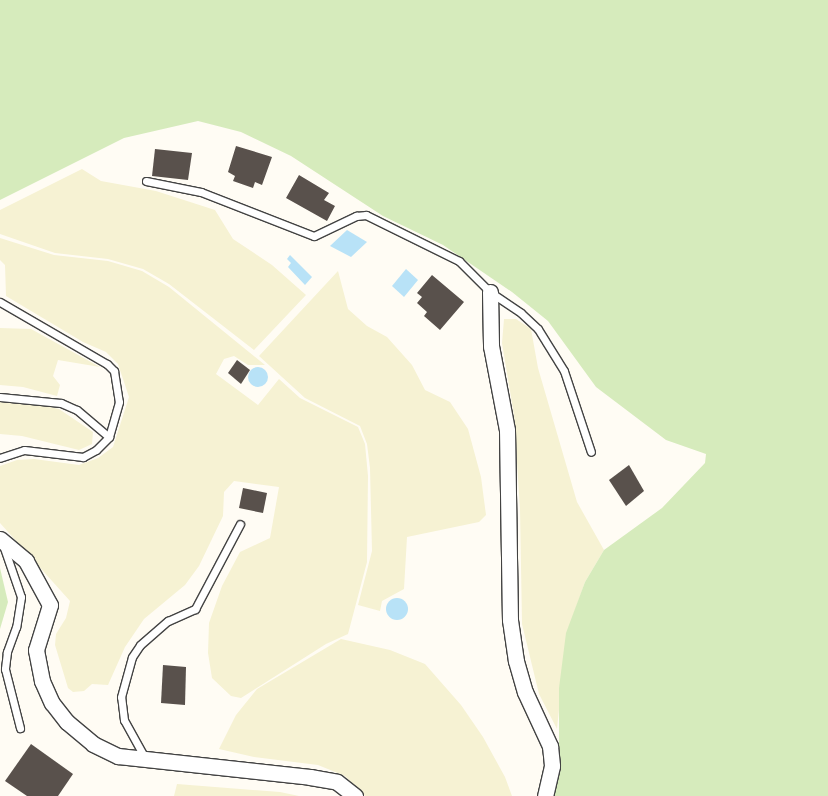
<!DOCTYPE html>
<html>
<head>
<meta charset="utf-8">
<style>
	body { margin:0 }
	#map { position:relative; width:828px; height:796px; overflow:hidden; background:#fffcf4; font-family:Georgia,serif }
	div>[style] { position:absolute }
	.farmland>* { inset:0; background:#f6f2d3 }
	.green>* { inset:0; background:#d6ebbc }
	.water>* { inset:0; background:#b8e2f7 }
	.round { border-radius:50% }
	.building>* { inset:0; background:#59514c }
	.roads { filter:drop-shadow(1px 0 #434343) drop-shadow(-1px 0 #434343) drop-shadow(0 1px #434343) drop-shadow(0 -1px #434343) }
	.lane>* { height:7px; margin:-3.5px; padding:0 3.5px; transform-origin:3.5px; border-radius:3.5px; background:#fff }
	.street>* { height:15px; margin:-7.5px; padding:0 7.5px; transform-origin:7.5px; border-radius:7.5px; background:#fff }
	span { translate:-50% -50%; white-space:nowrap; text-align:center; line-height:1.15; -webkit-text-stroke:4px #fff; paint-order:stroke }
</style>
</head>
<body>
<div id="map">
	<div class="farmland">
		<div style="clip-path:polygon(82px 169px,101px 181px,156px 191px,215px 210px,233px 239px,272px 265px,306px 295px,254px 350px,169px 284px,143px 269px,108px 259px,55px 253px,0 234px,0 210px)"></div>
		<div style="clip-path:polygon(0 238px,54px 255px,108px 261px,142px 271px,169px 287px,265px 365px,248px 365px,234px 356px,224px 359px,216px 374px,258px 405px,279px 379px,300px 398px,358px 427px,365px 444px,368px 476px,367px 562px,348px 634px,326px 644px,241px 698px,231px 696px,212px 678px,208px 653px,209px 623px,222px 586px,240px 552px,270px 538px,279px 487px,234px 481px,224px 492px,223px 516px,199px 566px,185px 585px,144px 619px,125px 647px,108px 685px,92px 684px,84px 691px,73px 692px,68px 688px,55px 645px,56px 634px,66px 618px,70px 601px,0 523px,0 466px,17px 460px,34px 459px,79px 465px,98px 458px,113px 447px,129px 397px,118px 364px,106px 352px,83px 342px,6px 296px,5px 265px,0 260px)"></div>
		<div style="clip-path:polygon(338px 271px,348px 309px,367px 326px,387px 337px,412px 365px,425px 390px,450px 402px,468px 429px,481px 477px,486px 515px,479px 522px,407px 537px,404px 589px,382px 601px,380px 611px,358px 605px,372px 551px,370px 468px,367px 444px,360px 426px,305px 398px,259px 356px)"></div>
		<div style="clip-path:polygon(504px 319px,516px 319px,531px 329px,538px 368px,577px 502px,604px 550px,585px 582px,567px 633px,557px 729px,539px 694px,522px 624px,520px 509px,514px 415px,502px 343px)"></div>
		<div style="clip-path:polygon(0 328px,31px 329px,100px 367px,58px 360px,53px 376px,60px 385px,57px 396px,23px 387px,0 385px)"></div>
		<div style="clip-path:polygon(0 402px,27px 402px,59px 409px,93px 432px,92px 444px,79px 450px,22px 436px,0 434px)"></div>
		<div style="clip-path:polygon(341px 639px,390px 650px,425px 664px,461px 705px,483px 737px,505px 777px,512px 796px,365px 796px,345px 776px,318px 765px,254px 757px,219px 749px,236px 715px,257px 689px)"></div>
		<div style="clip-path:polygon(177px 784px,280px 792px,299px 796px,174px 796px)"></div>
	</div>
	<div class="green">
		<div style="clip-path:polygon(0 0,828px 0,828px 796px,552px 796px,559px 754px,559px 688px,566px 633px,585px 582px,604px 550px,662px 508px,705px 463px,706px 454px,666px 440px,596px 387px,548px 321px,512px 292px,443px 245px,383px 216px,291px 156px,241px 132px,198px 121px,124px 138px,0 200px)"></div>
		<div style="clip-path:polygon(0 568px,8px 602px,0 629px)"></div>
	</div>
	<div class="water">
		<div style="clip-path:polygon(347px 230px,367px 242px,351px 257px,330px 246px)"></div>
		<div style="clip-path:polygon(290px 255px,312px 277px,305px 285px,288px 267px,291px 263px,287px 259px)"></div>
		<div style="clip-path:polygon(406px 269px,418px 280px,404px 297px,392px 286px)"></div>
		<div class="round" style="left:248px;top:367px;width:20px;height:20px"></div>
		<div class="round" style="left:386px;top:598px;width:22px;height:22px"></div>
	</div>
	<div class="building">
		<div style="clip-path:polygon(236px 146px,272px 157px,262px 185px,255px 182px,253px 188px,233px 181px,235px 176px,228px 172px)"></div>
		<div style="clip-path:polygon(155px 149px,192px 153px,188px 180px,152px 176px)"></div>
		<div style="clip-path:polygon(299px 175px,329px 193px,324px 200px,335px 206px,327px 221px,286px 198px)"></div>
		<div style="clip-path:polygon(432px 275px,464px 302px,440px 330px,424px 316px,427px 312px,417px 303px,422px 297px,417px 293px)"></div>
		<div style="clip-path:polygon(237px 360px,250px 370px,241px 384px,228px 373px)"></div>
		<div style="clip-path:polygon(629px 465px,644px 491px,626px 506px,609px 480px)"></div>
		<div style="clip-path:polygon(243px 488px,267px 493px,263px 513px,239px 508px)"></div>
		<div style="clip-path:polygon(163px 665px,186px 667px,185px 705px,161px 703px)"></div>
		<div style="clip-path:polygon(31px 744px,73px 774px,58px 796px,27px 796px,5px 781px)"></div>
	</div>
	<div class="roads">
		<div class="lane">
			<div style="left:146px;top:181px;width:56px;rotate:11.3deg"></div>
			<div style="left:201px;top:192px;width:121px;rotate:21.3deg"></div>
			<div style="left:314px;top:236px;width:47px;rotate:-25.5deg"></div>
			<div style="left:356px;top:216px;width:10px;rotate:-6deg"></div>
			<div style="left:366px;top:215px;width:104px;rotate:26.3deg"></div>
			<div style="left:459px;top:261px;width:44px;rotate:45deg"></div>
			<div style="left:490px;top:292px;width:37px;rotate:34deg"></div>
			<div style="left:521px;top:313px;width:23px;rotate:43deg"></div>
			<div style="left:538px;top:329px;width:49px;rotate:58.2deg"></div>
			<div style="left:564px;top:371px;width:85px;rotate:71.6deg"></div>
			<div style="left:0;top:302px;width:124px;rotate:30.1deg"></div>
			<div style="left:107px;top:364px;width:10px;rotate:45deg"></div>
			<div style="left:114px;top:371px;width:31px;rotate:81deg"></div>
			<div style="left:119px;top:402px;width:36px;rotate:106deg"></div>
			<div style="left:109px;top:437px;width:18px;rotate:135deg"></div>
			<div style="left:96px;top:450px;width:15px;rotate:152deg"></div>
			<div style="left:83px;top:457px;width:59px;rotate:-173.2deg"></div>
			<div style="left:24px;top:450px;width:25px;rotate:162deg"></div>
			<div style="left:0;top:397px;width:61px;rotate:5.6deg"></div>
			<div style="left:61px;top:403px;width:17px;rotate:24deg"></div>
			<div style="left:77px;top:410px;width:42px;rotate:40.2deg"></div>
			<div style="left:2px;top:542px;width:58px;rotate:70.9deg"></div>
			<div style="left:21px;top:597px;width:30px;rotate:99deg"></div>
			<div style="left:16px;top:627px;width:27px;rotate:110deg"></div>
			<div style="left:7px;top:652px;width:17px;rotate:97deg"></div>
			<div style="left:5px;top:669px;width:61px;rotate:75.7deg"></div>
			<div style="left:145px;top:758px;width:43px;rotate:-118.9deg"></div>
			<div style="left:124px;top:720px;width:23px;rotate:-97deg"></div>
			<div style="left:121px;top:697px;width:41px;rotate:-74.6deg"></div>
			<div style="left:132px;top:657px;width:14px;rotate:-56deg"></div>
			<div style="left:140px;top:645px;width:37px;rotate:-41deg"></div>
			<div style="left:168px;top:621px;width:30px;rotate:-24deg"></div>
			<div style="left:195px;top:609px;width:96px;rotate:-62.1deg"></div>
		</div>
		<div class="street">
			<div style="left:490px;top:292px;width:54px;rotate:88.9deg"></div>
			<div style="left:491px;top:346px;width:86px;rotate:79.2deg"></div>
			<div style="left:507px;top:430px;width:190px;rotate:89.1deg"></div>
			<div style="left:510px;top:620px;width:41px;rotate:81.7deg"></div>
			<div style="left:516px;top:661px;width:32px;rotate:74deg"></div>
			<div style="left:525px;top:692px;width:60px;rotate:65.2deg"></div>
			<div style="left:550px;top:746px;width:20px;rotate:84deg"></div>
			<div style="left:552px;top:766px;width:31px;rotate:103deg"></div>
			<div style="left:0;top:539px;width:34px;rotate:40deg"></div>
			<div style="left:26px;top:561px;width:50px;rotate:61.4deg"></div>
			<div style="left:50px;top:605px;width:47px;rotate:107.3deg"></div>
			<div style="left:36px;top:650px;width:32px;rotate:79deg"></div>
			<div style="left:42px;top:681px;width:24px;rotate:66deg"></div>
			<div style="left:52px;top:703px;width:24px;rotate:52deg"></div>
			<div style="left:67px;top:722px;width:34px;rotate:40deg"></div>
			<div style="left:93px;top:744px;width:28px;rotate:26deg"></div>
			<div style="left:118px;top:756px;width:193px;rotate:6.2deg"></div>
			<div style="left:310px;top:777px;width:27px;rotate:10deg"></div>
			<div style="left:337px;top:782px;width:23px;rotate:38deg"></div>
		</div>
	</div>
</div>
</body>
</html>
